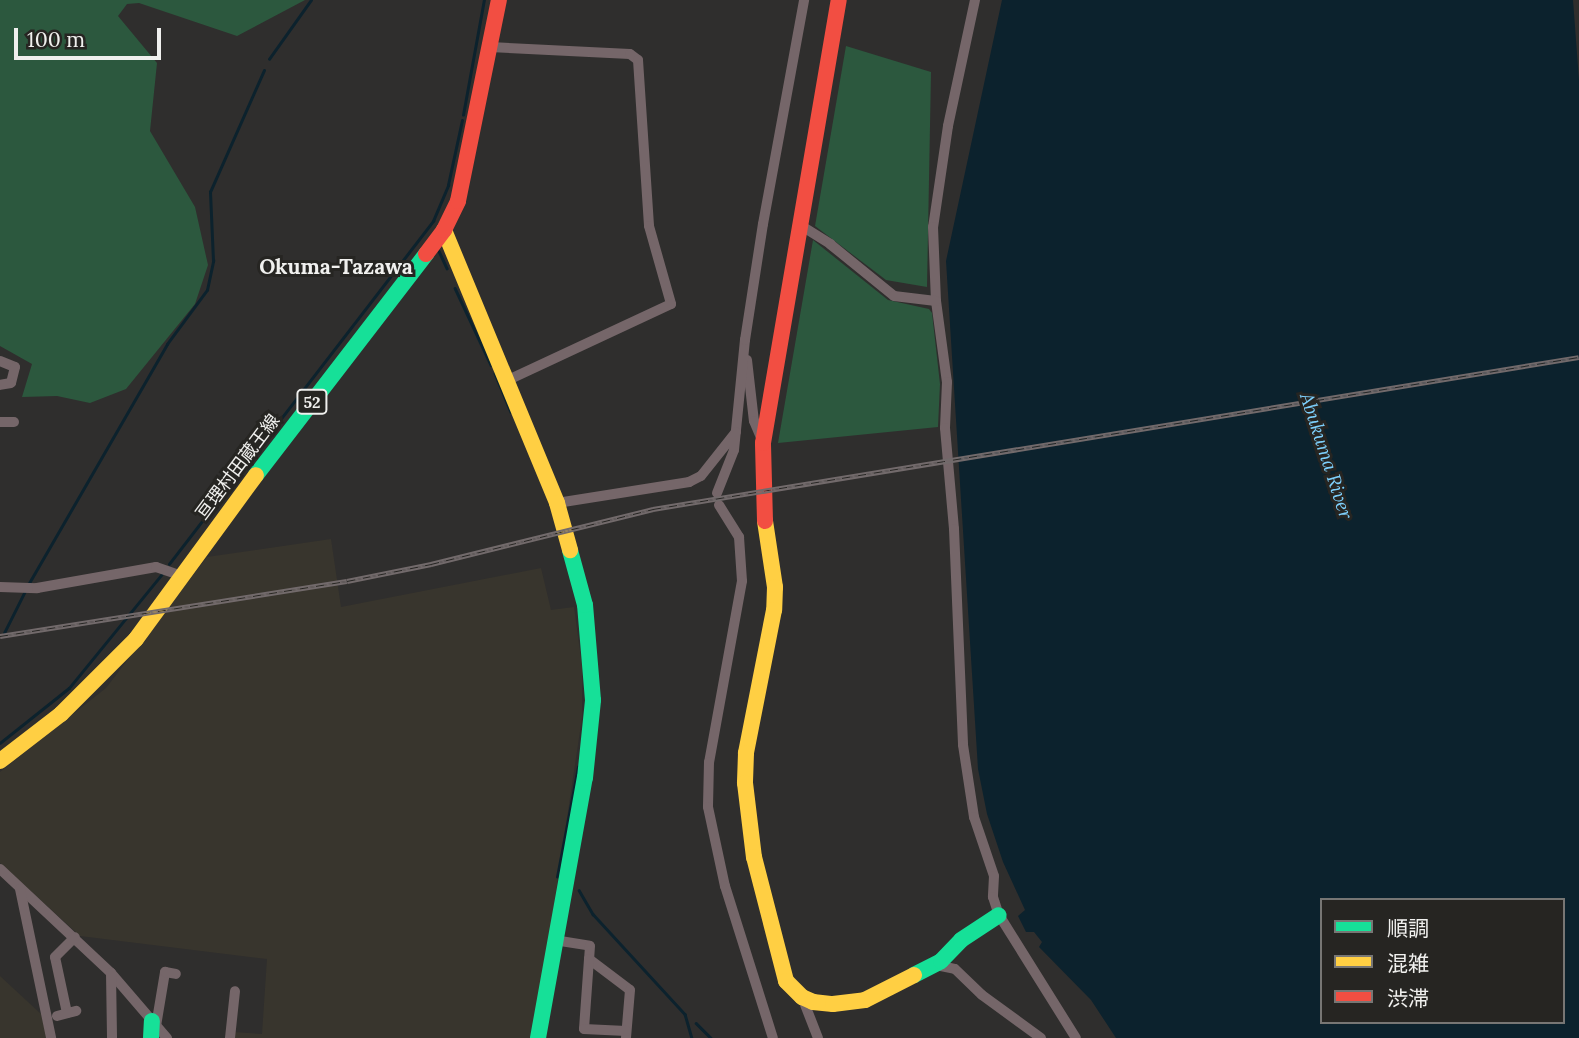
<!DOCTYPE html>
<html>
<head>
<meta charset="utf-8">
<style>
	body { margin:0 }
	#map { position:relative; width:1579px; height:1038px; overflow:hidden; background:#2f2e2d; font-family:Lora,"Noto Sans JP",serif }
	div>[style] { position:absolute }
	.built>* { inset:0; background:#38352d }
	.green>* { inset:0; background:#2c583e }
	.water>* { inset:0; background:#0c222d }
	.stream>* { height:2.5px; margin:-1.25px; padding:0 1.25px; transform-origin:1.25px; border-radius:1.25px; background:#0c222d }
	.street>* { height:10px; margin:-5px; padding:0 5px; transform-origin:5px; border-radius:5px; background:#756669 }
	.fast>* { height:16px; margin:-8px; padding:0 8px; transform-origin:8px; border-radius:8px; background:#16e098 }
	.slow>* { height:16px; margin:-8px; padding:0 8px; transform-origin:8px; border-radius:8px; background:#ffcf43 }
	.jam>* { height:16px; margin:-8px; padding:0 8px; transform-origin:8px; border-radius:8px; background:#f24e42 }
	.rail>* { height:5px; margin-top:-2.5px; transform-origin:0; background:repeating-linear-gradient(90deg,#262522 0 8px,#726a6b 0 16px); box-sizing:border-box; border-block:2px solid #726a6b }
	span { translate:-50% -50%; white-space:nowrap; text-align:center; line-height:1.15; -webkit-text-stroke:6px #262522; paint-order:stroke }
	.shield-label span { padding:2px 5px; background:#262522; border:2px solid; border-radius:5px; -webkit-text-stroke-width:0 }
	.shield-label { font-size:16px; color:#f0f0ee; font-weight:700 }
	.street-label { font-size:18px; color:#f0f0ee }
	.water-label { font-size:19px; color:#7dcffb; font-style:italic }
	.quarter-label { font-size:21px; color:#f0f0ee; font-weight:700 }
	.legend { position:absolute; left:1320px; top:898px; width:245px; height:126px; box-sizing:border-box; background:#262522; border:2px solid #777674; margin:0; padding:9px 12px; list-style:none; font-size:21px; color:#f0f0ee }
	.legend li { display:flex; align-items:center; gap:14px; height:35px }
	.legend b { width:35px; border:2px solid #777674 }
	.scale { position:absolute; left:14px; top:28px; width:147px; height:32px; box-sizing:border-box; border:4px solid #f0f0ee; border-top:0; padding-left:9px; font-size:21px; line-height:24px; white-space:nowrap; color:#f0f0ee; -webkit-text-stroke:5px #262522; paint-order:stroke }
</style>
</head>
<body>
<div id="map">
	<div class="built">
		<div style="clip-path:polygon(331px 539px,341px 607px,541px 568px,551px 610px,574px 607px,582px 666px,582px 718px,534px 1038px,233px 1038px,233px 1032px,262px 1034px,267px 959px,80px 936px,0 863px,0 772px,106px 688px,207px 557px)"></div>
		<div style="clip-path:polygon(0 976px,41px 1014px,47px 1038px,0 1038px)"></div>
	</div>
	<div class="green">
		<div style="clip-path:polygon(0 0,305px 0,237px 36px,139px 3px,127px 4px,118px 16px,157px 63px,150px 131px,195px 207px,208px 265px,195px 304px,126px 389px,90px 403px,57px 396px,22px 397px,32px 364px,0 346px)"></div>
		<div style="clip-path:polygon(846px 46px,931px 72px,927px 287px,886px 280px,815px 226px)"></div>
		<div style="clip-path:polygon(813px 240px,888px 300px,929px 309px,932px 313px,940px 384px,938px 427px,778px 443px)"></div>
	</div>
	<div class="water">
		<div style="clip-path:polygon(evenodd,1002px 0,1573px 0,1579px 80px,1579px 1038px,1116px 1038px,1091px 1000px,1039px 947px,1042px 942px,1034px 932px,1026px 932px,1018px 916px,1025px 910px,1003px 862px,987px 814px,978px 769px,946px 261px,1002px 0,1322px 900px,1563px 900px,1563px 1022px,1322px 1022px,1322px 900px)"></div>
	</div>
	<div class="stream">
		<div style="left:269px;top:59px;width:72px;rotate:-54.6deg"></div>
		<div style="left:463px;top:115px;width:117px;rotate:-79.7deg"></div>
		<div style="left:439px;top:251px;width:19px;rotate:65deg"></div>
		<div style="left:455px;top:288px;width:85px;rotate:64.9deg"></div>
		<div style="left:495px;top:373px;width:42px;rotate:67.7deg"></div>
		<div style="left:169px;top:564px;width:433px;rotate:-52.4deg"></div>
		<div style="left:433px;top:221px;width:39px;rotate:-67deg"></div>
		<div style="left:448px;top:185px;width:66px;rotate:-77.8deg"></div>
		<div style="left:28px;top:585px;width:278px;rotate:-60deg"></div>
		<div style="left:167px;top:344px;width:67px;rotate:-53.5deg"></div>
		<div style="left:207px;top:290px;width:30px;rotate:-78deg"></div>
		<div style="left:213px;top:261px;width:69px;rotate:-92.5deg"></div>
		<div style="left:210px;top:192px;width:133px;rotate:-66.1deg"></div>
		<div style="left:4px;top:633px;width:47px;rotate:-63.4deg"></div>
		<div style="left:0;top:743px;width:88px;rotate:-38.6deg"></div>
		<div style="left:69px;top:688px;width:146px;rotate:-50.8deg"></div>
		<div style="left:557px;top:877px;width:112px;rotate:-79.2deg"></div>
		<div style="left:579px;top:890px;width:28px;rotate:60deg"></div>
		<div style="left:593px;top:914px;width:136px;rotate:47.4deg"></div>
		<div style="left:685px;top:1014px;width:25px;rotate:74deg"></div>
		<div style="left:696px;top:1023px;width:21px;rotate:45deg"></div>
	</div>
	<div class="street">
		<div style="left:975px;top:0;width:129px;rotate:102.1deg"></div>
		<div style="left:948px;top:126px;width:102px;rotate:98.4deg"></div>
		<div style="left:933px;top:227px;width:74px;rotate:87.7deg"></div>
		<div style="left:936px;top:301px;width:82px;rotate:82.3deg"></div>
		<div style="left:947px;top:382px;width:46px;rotate:92.5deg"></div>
		<div style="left:945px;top:428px;width:101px;rotate:84.9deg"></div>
		<div style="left:954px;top:529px;width:216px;rotate:87.6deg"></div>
		<div style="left:963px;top:745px;width:73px;rotate:81.3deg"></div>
		<div style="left:974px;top:817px;width:62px;rotate:71.3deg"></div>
		<div style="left:994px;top:876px;width:21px;rotate:93deg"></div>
		<div style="left:993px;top:897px;width:19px;rotate:72deg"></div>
		<div style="left:999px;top:915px;width:145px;rotate:58deg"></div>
		<div style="left:490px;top:47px;width:140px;rotate:2.9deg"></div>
		<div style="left:630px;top:54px;width:10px;rotate:37deg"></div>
		<div style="left:638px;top:60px;width:166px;rotate:86.2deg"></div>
		<div style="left:649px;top:226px;width:81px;rotate:74.2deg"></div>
		<div style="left:671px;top:304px;width:182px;rotate:155deg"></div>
		<div style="left:800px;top:225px;width:36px;rotate:32deg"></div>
		<div style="left:830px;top:244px;width:82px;rotate:39.1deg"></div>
		<div style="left:894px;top:296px;width:42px;rotate:6.8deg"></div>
		<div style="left:747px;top:360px;width:61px;rotate:83.5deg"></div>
		<div style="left:754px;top:421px;width:21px;rotate:67deg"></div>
		<div style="left:0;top:361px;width:16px;rotate:22deg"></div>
		<div style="left:15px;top:367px;width:16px;rotate:104deg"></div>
		<div style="left:11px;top:383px;width:11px;rotate:170deg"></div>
		<div style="left:0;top:422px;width:14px"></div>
		<div style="left:717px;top:493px;width:46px;rotate:-68.4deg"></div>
		<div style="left:734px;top:450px;width:111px;rotate:-84.3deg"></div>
		<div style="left:745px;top:340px;width:117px;rotate:-81.2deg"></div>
		<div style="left:763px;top:224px;width:228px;rotate:-79.6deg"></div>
		<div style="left:557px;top:503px;width:134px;rotate:-9deg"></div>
		<div style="left:689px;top:482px;width:13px;rotate:-27deg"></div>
		<div style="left:701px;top:476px;width:56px;rotate:-51.5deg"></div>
		<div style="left:719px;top:505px;width:38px;rotate:58deg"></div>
		<div style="left:739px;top:537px;width:44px;rotate:86.1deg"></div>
		<div style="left:742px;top:581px;width:184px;rotate:100.3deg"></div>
		<div style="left:709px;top:762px;width:45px;rotate:91.3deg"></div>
		<div style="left:708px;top:807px;width:81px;rotate:77.9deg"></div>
		<div style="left:725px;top:886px;width:159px;rotate:72.5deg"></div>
		<div style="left:0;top:587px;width:37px;rotate:2deg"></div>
		<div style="left:37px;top:588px;width:121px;rotate:-10deg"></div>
		<div style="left:156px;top:567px;width:28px;rotate:19deg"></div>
		<div style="left:0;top:869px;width:152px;rotate:43.1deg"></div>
		<div style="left:111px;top:973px;width:86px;rotate:49.3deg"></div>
		<div style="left:20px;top:889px;width:152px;rotate:78.2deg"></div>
		<div style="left:554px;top:940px;width:36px;rotate:9deg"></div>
		<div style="left:590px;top:946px;width:13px;rotate:94deg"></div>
		<div style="left:589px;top:959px;width:51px;rotate:37.1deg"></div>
		<div style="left:630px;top:990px;width:48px;rotate:94.8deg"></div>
		<div style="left:589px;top:959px;width:70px;rotate:94.1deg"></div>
		<div style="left:584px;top:1029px;width:42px;rotate:2.7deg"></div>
		<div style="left:936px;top:965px;width:19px;rotate:12deg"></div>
		<div style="left:955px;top:969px;width:37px;rotate:44deg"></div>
		<div style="left:982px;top:995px;width:73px;rotate:36.1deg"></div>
		<div style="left:111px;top:973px;width:65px;rotate:89.1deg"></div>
		<div style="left:802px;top:997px;width:44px;rotate:68.7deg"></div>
		<div style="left:67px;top:1013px;width:57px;rotate:-102.1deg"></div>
		<div style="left:55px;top:957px;width:28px;rotate:-45deg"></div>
		<div style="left:57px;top:1016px;width:20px;rotate:-15deg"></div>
		<div style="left:156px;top:1026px;width:55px;rotate:-80.5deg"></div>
		<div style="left:165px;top:972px;width:11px;rotate:10deg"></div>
		<div style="left:230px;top:1038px;width:47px;rotate:-83.9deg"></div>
	</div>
	<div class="fast">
		<div style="left:256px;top:475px;width:279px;rotate:-52.4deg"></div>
		<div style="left:914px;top:975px;width:30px;rotate:-27deg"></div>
		<div style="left:941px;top:961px;width:29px;rotate:-46deg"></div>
		<div style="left:961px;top:940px;width:45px;rotate:-33.3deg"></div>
		<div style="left:151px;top:1038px;width:17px;rotate:-87deg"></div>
		<div style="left:538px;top:1038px;width:264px;rotate:-79.8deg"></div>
		<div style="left:585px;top:778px;width:78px;rotate:-84.1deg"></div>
		<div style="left:593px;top:700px;width:95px;rotate:-94.8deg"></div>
		<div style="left:585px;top:605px;width:57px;rotate:-105.3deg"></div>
	</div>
	<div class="slow">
		<div style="left:444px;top:230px;width:295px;rotate:67.5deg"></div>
		<div style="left:557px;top:503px;width:49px;rotate:74.5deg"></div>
		<div style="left:765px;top:521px;width:67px;rotate:81.4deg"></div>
		<div style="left:775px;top:587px;width:23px;rotate:92deg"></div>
		<div style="left:774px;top:610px;width:146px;rotate:101.1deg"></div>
		<div style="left:746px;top:753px;width:30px;rotate:92deg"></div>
		<div style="left:745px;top:783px;width:75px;rotate:83.1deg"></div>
		<div style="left:754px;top:857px;width:128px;rotate:75.5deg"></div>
		<div style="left:786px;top:981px;width:23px;rotate:45deg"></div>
		<div style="left:802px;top:997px;width:12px;rotate:24deg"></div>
		<div style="left:813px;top:1002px;width:20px;rotate:6deg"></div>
		<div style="left:833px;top:1004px;width:32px;rotate:-7deg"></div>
		<div style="left:865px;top:1000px;width:55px;rotate:-27deg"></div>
		<div style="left:0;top:761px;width:77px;rotate:-37.6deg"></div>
		<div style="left:61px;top:714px;width:106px;rotate:-45deg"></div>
		<div style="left:136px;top:639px;width:203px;rotate:-53.8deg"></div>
	</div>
	<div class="jam">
		<div style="left:426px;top:254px;width:30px;rotate:-53deg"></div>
		<div style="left:444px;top:230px;width:32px;rotate:-64deg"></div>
		<div style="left:458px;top:201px;width:205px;rotate:-78.5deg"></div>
		<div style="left:765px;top:521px;width:78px;rotate:-91.5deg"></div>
		<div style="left:763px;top:443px;width:449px;rotate:-80.3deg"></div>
	</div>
	<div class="rail">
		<div style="left:0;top:636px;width:351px;rotate:-9deg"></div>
		<div style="left:347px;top:581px;width:86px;rotate:-11.4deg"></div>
		<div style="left:431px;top:564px;width:229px;rotate:-13.9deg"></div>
		<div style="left:653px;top:509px;width:938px;rotate:-9.32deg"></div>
	</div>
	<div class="shield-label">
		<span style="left:312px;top:402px">52</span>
	</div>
	<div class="street-label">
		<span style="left:238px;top:467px;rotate:-53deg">亘理村田蔵王線</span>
	</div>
	<div class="water-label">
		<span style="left:1326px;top:456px;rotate:72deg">Abukuma River</span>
	</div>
	<div class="quarter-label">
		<span style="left:336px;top:267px">Okuma-Tazawa</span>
	</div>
	<ul class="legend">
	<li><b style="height:9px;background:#16e098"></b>順調</li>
	<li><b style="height:9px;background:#ffcf43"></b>混雑</li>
	<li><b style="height:9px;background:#f24e42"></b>渋滞</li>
	</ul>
	<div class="scale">100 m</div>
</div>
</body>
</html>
